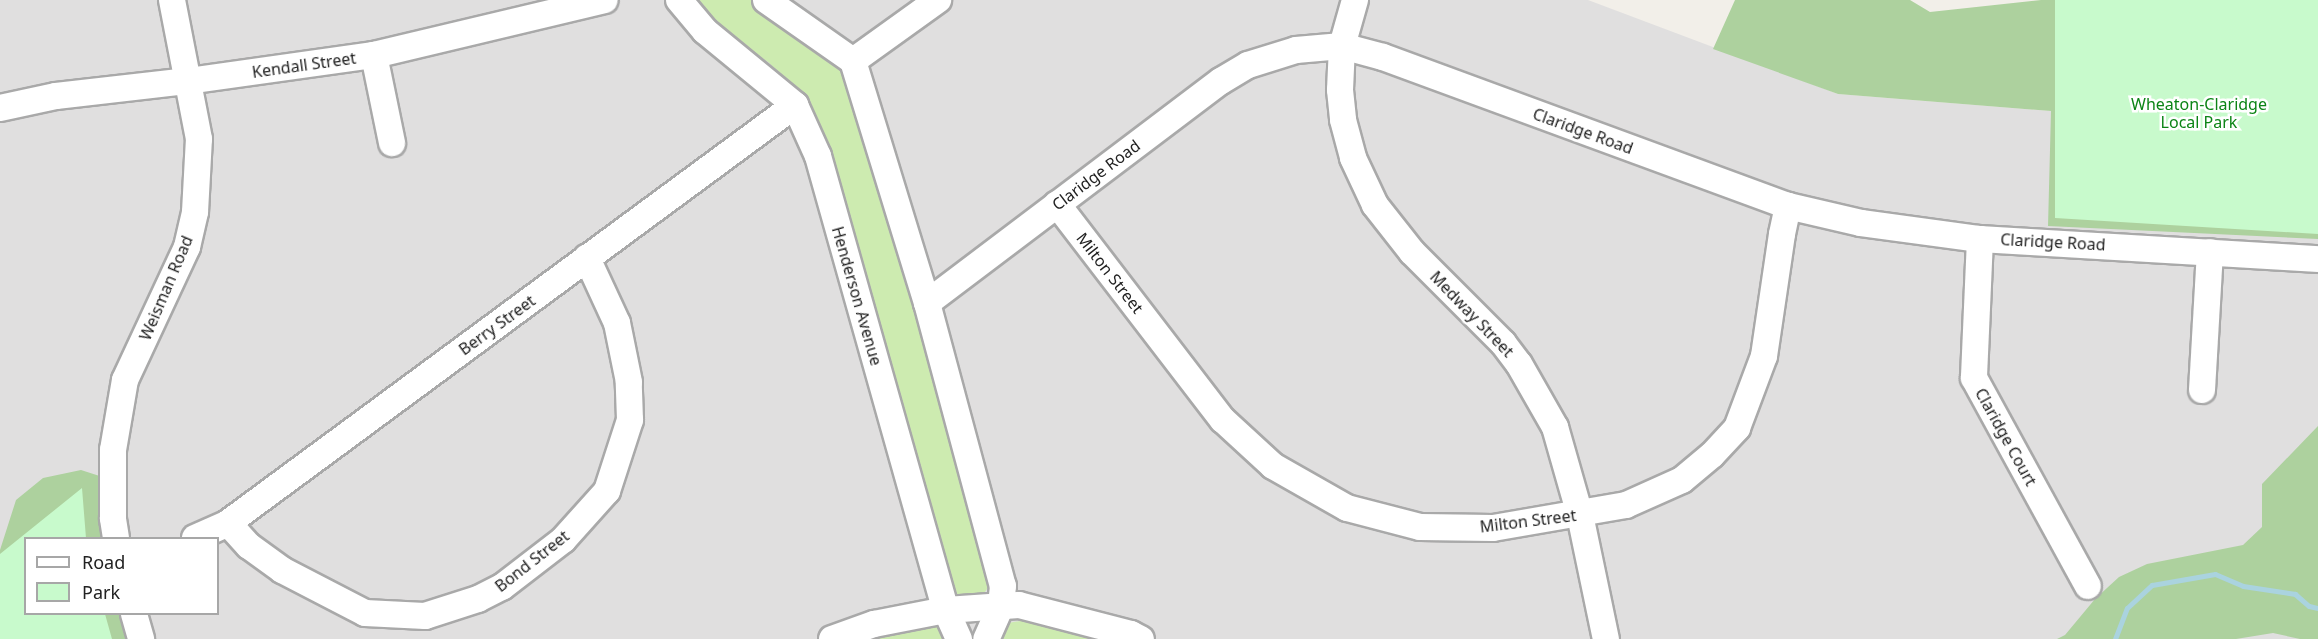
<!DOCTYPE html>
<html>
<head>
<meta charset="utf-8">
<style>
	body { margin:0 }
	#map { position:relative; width:2318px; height:639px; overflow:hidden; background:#f2efe9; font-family:"Noto Sans",sans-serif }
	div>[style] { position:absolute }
	.residential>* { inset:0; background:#e0dfdf }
	.grass>* { inset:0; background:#cdebb0 }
	.forest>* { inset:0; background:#add19e }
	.park>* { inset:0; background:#c8facc }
	.stream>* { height:5px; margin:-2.5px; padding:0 2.5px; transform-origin:2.5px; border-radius:2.5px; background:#aad3df }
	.roads { filter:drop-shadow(2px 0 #a9a9a9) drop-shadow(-2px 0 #a9a9a9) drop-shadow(0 2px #a9a9a9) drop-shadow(0 -2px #a9a9a9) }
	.minor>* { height:26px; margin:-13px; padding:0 13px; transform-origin:13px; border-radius:13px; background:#fff }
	span { translate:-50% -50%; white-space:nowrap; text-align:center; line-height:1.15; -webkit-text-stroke:5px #fff; paint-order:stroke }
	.street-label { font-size:16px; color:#222 }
	.park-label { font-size:16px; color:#0c8416 }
	.legend { position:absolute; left:24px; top:537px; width:195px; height:78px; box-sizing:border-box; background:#fff; border:2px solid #a7a7a7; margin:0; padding:8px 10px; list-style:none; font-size:18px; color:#222 }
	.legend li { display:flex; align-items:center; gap:12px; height:30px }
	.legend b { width:30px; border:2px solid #a7a7a7 }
</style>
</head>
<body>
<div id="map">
	<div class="residential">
		<div style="clip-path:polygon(0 0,1588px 0,1838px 94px,2051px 111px,2318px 234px,2318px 639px,112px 639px,105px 614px,218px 614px,218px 538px,86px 538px,82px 489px,0 554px)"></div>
	</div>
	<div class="grass">
		<div style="clip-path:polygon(693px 0,755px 0,841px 60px,857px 89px,988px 571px,987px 589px,980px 599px,961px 600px,953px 594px,948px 584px,822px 130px,810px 101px,768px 62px,730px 36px)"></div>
		<div style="clip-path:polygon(1026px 620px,1108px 639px,997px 639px,1002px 624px)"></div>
		<div style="clip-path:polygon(932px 624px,941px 625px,949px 639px,861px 639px)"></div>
	</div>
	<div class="forest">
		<div style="clip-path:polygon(1735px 0,1910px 0,1930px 12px,2041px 0,2318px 0,2318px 239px,2048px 226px,2051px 111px,1838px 94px,1713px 49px)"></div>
		<div style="clip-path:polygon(2318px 426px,2318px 639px,2300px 639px,2273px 633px,2236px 639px,2057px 639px,2065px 635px,2095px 599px,2119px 577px,2147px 564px,2243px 545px,2262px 527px,2262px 484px)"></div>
		<div style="clip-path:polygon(81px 470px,112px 480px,116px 538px,26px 538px,26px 614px,134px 614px,141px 639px,0 639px,0 550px,16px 500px,43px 478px)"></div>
	</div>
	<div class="park">
		<div style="clip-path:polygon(2055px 0,2318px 0,2318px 234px,2055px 218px)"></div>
		<div style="clip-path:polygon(82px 488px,86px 538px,26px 538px,26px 614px,105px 614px,112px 639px,0 639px,0 554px)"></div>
	</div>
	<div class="stream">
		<div style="left:2115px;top:639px;width:33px;rotate:-69deg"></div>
		<div style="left:2127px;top:608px;width:34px;rotate:-43deg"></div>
		<div style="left:2152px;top:585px;width:64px;rotate:-9.9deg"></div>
		<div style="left:2215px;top:574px;width:30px;rotate:23deg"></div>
		<div style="left:2243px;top:586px;width:53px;rotate:8.7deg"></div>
		<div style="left:2295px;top:594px;width:18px;rotate:41deg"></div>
		<div style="left:2309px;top:606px;width:9px;rotate:13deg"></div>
	</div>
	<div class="roads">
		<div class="minor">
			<div style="left:679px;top:0;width:40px;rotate:50deg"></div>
			<div style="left:705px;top:31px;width:117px;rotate:39.4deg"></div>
			<div style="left:795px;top:105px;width:56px;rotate:65.7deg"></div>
			<div style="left:818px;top:156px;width:472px;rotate:74.3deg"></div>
			<div style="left:946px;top:610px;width:32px;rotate:66deg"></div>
			<div style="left:766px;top:0;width:106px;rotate:35deg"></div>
			<div style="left:853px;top:61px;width:253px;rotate:73deg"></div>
			<div style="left:927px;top:303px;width:293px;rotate:75deg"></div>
			<div style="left:1003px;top:586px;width:20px;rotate:96deg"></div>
			<div style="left:1001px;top:606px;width:36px;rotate:114deg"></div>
			<div style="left:1355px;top:0;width:48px;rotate:105.8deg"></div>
			<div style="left:1342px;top:46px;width:44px;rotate:92.6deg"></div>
			<div style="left:1340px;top:90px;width:30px;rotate:84deg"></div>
			<div style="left:1343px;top:120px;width:39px;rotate:75deg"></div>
			<div style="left:1353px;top:158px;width:52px;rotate:64.9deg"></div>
			<div style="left:1375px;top:205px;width:60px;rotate:51.8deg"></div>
			<div style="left:1412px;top:252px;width:129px;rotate:45deg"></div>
			<div style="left:1503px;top:343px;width:26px;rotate:53deg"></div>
			<div style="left:1519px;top:364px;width:73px;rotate:60.3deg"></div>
			<div style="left:1555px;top:427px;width:91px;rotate:74.1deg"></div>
			<div style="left:1580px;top:515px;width:127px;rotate:78.2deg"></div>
			<div style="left:374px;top:55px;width:90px;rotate:78.4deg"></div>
			<div style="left:853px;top:61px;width:105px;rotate:-35.7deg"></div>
			<div style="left:0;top:108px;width:57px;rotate:-12.1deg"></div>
			<div style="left:56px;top:96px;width:133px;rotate:-6.5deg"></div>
			<div style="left:188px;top:81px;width:188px;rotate:-8deg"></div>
			<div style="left:374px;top:55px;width:237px;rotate:-13.4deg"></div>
			<div style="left:1057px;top:204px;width:272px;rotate:52.5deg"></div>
			<div style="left:1223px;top:420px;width:68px;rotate:42.6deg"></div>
			<div style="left:1273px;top:466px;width:85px;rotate:29.6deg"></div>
			<div style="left:1347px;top:508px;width:75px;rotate:14.6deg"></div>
			<div style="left:1420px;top:527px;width:73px;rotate:0.8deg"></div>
			<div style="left:1493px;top:528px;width:135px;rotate:-9.8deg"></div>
			<div style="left:1626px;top:505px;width:61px;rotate:-24.1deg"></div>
			<div style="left:1682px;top:480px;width:39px;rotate:-40deg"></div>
			<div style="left:1712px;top:455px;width:37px;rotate:-47deg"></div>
			<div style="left:1737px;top:428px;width:77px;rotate:-69.4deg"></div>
			<div style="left:1764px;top:356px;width:123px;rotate:-81.6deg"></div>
			<div style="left:1782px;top:234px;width:29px;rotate:-78deg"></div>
			<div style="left:1980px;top:239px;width:139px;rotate:92.5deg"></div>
			<div style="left:1974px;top:378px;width:237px;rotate:61.3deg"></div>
			<div style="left:927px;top:303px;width:368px;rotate:-37.1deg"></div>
			<div style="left:1221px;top:81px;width:31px;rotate:-31deg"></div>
			<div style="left:1248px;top:65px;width:50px;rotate:-17.4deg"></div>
			<div style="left:1296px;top:50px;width:46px;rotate:-5deg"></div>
			<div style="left:1342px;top:46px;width:42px;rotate:15deg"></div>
			<div style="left:1383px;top:57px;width:432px;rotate:20.2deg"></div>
			<div style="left:1788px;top:206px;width:75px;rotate:13.1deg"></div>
			<div style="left:1861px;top:223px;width:120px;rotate:7.7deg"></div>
			<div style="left:1980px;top:239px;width:339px;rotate:3.4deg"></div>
			<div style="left:2202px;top:390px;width:138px;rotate:-86.7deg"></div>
			<div style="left:228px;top:523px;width:31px;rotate:48deg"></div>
			<div style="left:249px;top:546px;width:41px;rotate:36deg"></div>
			<div style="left:282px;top:570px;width:93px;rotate:27.4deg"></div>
			<div style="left:365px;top:613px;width:60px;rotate:2.9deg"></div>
			<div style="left:425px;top:616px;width:56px;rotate:-17.8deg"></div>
			<div style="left:478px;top:599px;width:27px;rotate:-27deg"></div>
			<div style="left:502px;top:587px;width:77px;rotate:-37.6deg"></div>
			<div style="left:563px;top:540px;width:66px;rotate:-48.1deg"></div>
			<div style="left:607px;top:491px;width:75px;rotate:-72.1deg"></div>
			<div style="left:630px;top:420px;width:38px;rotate:-92deg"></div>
			<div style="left:629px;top:382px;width:60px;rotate:-101.5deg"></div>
			<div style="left:617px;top:323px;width:72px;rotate:-114.8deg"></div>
			<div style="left:116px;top:538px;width:20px;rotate:-99deg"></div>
			<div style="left:113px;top:518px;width:68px;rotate:-90deg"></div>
			<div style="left:113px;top:450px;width:71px;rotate:-80.3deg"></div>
			<div style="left:125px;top:380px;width:147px;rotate:-65deg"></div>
			<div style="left:187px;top:247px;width:36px;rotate:-77deg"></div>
			<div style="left:195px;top:212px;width:73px;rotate:-86.9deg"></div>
			<div style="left:199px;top:139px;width:142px;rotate:-101deg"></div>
			<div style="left:195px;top:538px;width:36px;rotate:-24deg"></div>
			<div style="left:228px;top:523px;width:704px;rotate:-36.4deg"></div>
			<div style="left:134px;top:614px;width:26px;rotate:74deg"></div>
			<div style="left:832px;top:639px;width:45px;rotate:-19.7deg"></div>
			<div style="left:874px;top:624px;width:73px;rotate:-11deg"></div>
			<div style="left:946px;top:610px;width:73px;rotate:-3.9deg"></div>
			<div style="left:1019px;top:605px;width:116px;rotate:14.5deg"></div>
			<div style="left:1131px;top:634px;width:11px;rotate:27deg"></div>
		</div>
	</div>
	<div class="street-label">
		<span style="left:304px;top:65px;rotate:-8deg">Kendall Street</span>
		<span style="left:1583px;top:131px;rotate:20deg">Claridge Road</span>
		<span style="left:1096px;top:175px;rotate:-37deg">Claridge Road</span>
		<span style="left:2053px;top:242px;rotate:3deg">Claridge Road</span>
		<span style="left:1110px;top:273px;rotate:52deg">Milton Street</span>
		<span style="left:166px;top:288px;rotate:-67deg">Weisman Road</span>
		<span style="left:857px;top:296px;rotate:74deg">Henderson Avenue</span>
		<span style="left:1472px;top:314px;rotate:46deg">Medway Street</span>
		<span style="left:497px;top:325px;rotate:-36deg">Berry Street</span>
		<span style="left:2006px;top:437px;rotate:61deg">Claridge Court</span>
		<span style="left:1528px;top:521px;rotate:-7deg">Milton Street</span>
		<span style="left:532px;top:561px;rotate:-38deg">Bond Street</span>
	</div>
	<div class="park-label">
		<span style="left:2199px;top:113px">Wheaton-Claridge<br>Local Park</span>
	</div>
	<ul class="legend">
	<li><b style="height:8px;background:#fff"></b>Road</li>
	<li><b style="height:16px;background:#c8facc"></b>Park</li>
	</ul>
</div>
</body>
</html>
